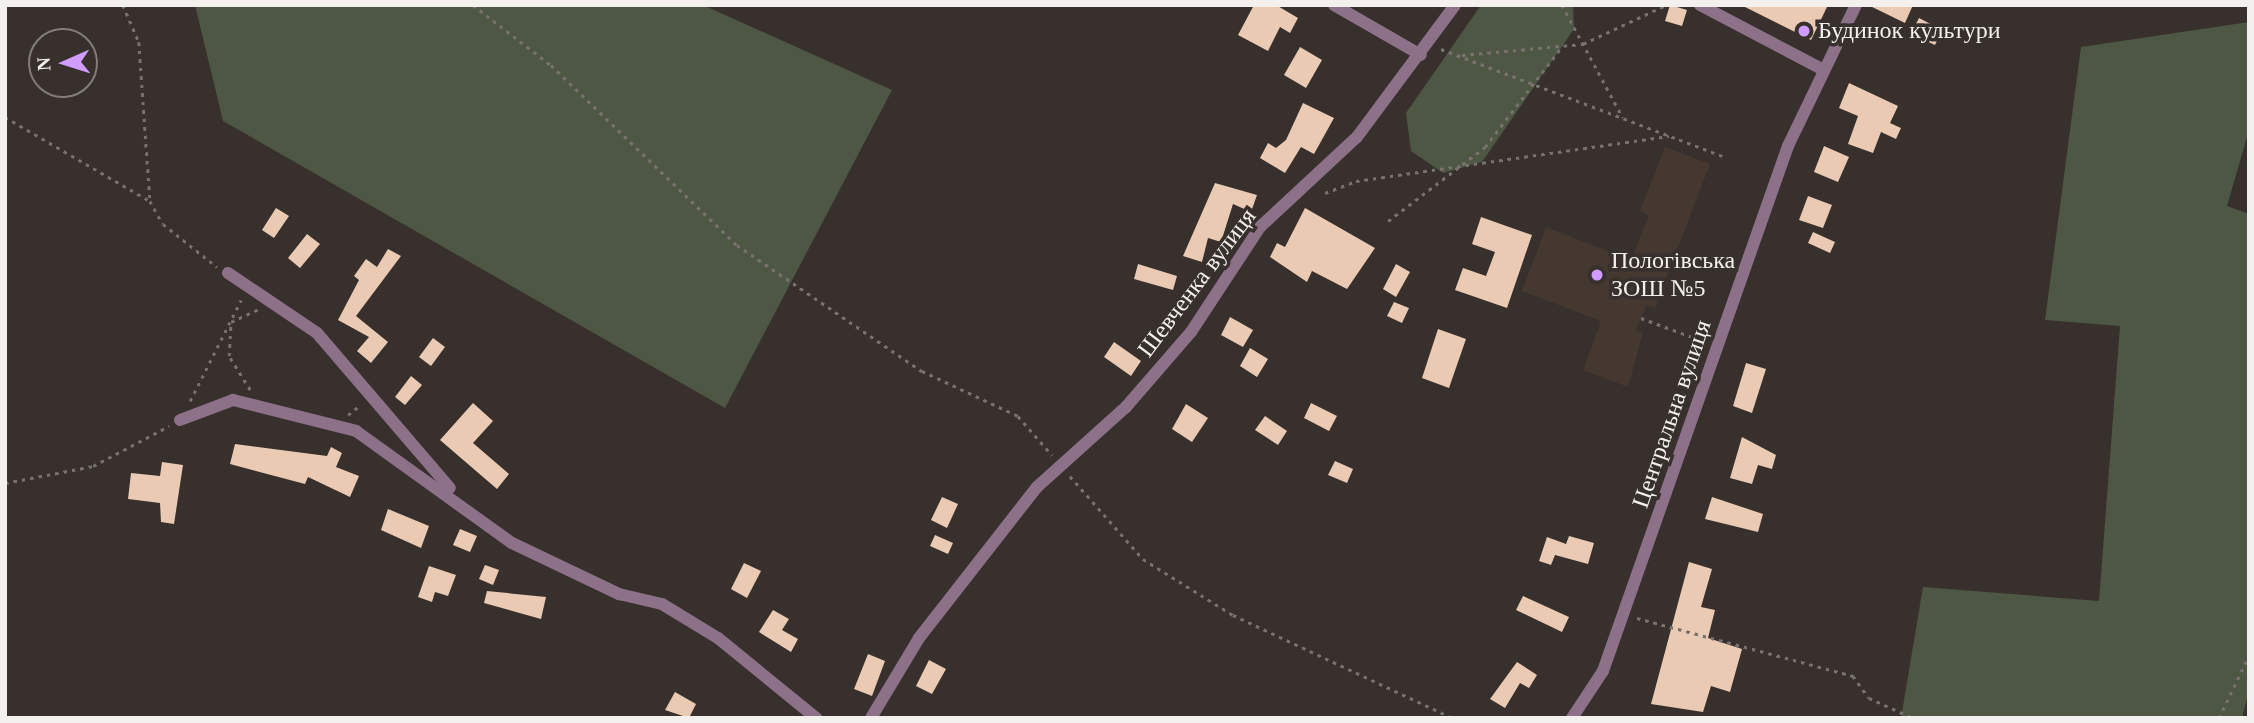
<!DOCTYPE html>
<html>
<head>
<meta charset="utf-8">
<style>
	body { margin:0 }
	#map { position:relative; width:2254px; height:723px; overflow:hidden; background:#37302c; font-family:Georgia,serif }
	div>[style] { position:absolute }
	.built>* { inset:0; background:#443830 }
	.green>* { inset:0; background:#4d5744 }
	.building>* { inset:0; background:#eacab3 }
	.path>* { height:2.5px; margin-top:-1.25px; transform-origin:0; background:repeating-linear-gradient(90deg,#78726e 0 3.5px,transparent 0 8.5px) }
	.minor>* { height:12px; margin:-6px; padding:0 6px; transform-origin:6px; border-radius:6px; background:#8d7189 }
	.dots>* { width:19px; height:19px; translate:-50% -50%; box-sizing:border-box; border:4px solid #37302c; border-radius:50% }
	span { translate:-50% -50%; white-space:nowrap; text-align:center; line-height:1.15; -webkit-text-stroke:7px #37302c; paint-order:stroke }
	.poi-label { font-size:24px; color:#f4f0ed }
	.left { translate:0 -50%; text-align:left }
	.street-label { font-size:24px; color:#f4f0ed }
	.frame { position:absolute; inset:0; border:7px solid #f4f0ed; pointer-events:none }
	.north { position:absolute; left:28px; top:28px; width:70px; height:70px; box-sizing:border-box; background:#37302c; border:2px solid #837d79; border-radius:50%; rotate:267deg; font-size:19px; font-weight:700; line-height:28px; text-align:center; color:#f4f0ed }
	.north::after { content:''; display:block; margin:auto; width:24px; height:32px; background:#d09dfe; clip-path:polygon(50% 0,100% 100%,50% 72%,0 100%) }
</style>
</head>
<body>
<div id="map">
	<div class="built">
		<div style="clip-path:polygon(1665px 147px,1710px 164px,1655px 308px,1646px 305px,1636px 330px,1643px 333px,1628px 387px,1583px 370px,1601px 321px,1522px 291px,1546px 227px,1631px 260px,1649px 215px,1640px 211px)"></div>
	</div>
	<div class="green">
		<div style="clip-path:polygon(195px 5px,703px 5px,892px 90px,725px 408px,223px 121px)"></div>
		<div style="clip-path:polygon(1481px 5px,1573px 5px,1574px 29px,1482px 162px,1443px 173px,1411px 151px,1406px 113px)"></div>
		<div style="clip-path:polygon(2249px 22px,2249px 130px,2227px 206px,2249px 214px,2249px 691px,2242px 718px,1901px 718px,1923px 587px,2099px 601px,2120px 326px,2045px 320px,2081px 47px)"></div>
	</div>
	<div class="building">
		<div style="clip-path:polygon(1254px 5px,1276px 5px,1298px 18px,1290px 33px,1280px 27px,1268px 51px,1238px 35px)"></div>
		<div style="clip-path:polygon(1670px 5px,1687px 10px,1682px 26px,1665px 21px)"></div>
		<div style="clip-path:polygon(1741px 5px,1828px 5px,1811px 40px)"></div>
		<div style="clip-path:polygon(1868px 5px,1913px 5px,1905px 23px)"></div>
		<div style="clip-path:polygon(1919px 18px,1942px 30px,1935px 45px,1911px 34px)"></div>
		<div style="clip-path:polygon(1300px 47px,1322px 60px,1306px 88px,1284px 75px)"></div>
		<div style="clip-path:polygon(1849px 83px,1898px 106px,1890px 123px,1901px 128px,1896px 139px,1881px 132px,1873px 153px,1848px 144px,1858px 116px,1839px 108px)"></div>
		<div style="clip-path:polygon(1303px 103px,1334px 118px,1314px 154px,1301px 147px,1285px 173px,1260px 158px,1268px 143px,1276px 148px,1286px 140px)"></div>
		<div style="clip-path:polygon(1824px 146px,1849px 157px,1838px 182px,1814px 172px)"></div>
		<div style="clip-path:polygon(1215px 183px,1257px 195px,1251px 212px,1233px 204px,1221px 242px,1208px 238px,1202px 262px,1183px 256px)"></div>
		<div style="clip-path:polygon(1808px 196px,1832px 205px,1823px 228px,1799px 220px)"></div>
		<div style="clip-path:polygon(276px 208px,289px 216px,274px 238px,262px 230px)"></div>
		<div style="clip-path:polygon(1305px 208px,1375px 248px,1347px 289px,1312px 271px,1307px 282px,1270px 257px,1277px 243px,1285px 247px)"></div>
		<div style="clip-path:polygon(1481px 217px,1532px 235px,1507px 308px,1455px 290px,1463px 268px,1486px 276px,1495px 252px,1472px 244px)"></div>
		<div style="clip-path:polygon(1813px 232px,1835px 242px,1830px 253px,1808px 243px)"></div>
		<div style="clip-path:polygon(307px 234px,320px 244px,300px 268px,288px 258px)"></div>
		<div style="clip-path:polygon(388px 249px,401px 256px,356px 316px,388px 342px,371px 363px,357px 351px,369px 337px,338px 320px,359px 280px,354px 276px,366px 259px,377px 267px)"></div>
		<div style="clip-path:polygon(1138px 264px,1177px 276px,1173px 290px,1134px 279px)"></div>
		<div style="clip-path:polygon(1396px 264px,1410px 272px,1396px 297px,1383px 289px)"></div>
		<div style="clip-path:polygon(1394px 302px,1409px 308px,1402px 323px,1387px 316px)"></div>
		<div style="clip-path:polygon(1230px 317px,1253px 330px,1243px 347px,1221px 335px)"></div>
		<div style="clip-path:polygon(1438px 329px,1466px 339px,1449px 388px,1422px 378px)"></div>
		<div style="clip-path:polygon(433px 338px,445px 347px,431px 366px,419px 357px)"></div>
		<div style="clip-path:polygon(1114px 342px,1141px 361px,1131px 376px,1104px 357px)"></div>
		<div style="clip-path:polygon(1250px 348px,1268px 359px,1257px 377px,1240px 366px)"></div>
		<div style="clip-path:polygon(1746px 363px,1766px 369px,1752px 413px,1733px 406px)"></div>
		<div style="clip-path:polygon(411px 376px,422px 385px,405px 405px,395px 397px)"></div>
		<div style="clip-path:polygon(473px 403px,493px 421px,473px 443px,509px 474px,497px 489px,440px 440px)"></div>
		<div style="clip-path:polygon(1311px 403px,1337px 416px,1329px 431px,1304px 418px)"></div>
		<div style="clip-path:polygon(1186px 404px,1208px 418px,1192px 442px,1172px 429px)"></div>
		<div style="clip-path:polygon(1265px 416px,1287px 431px,1278px 445px,1255px 430px)"></div>
		<div style="clip-path:polygon(1742px 437px,1776px 455px,1772px 469px,1758px 465px,1752px 484px,1730px 478px)"></div>
		<div style="clip-path:polygon(235px 444px,327px 456px,331px 447px,342px 453px,336px 467px,359px 476px,350px 497px,308px 477px,305px 484px,230px 464px)"></div>
		<div style="clip-path:polygon(1335px 461px,1353px 469px,1347px 483px,1328px 475px)"></div>
		<div style="clip-path:polygon(162px 462px,183px 465px,174px 524px,161px 522px,160px 503px,128px 499px,131px 473px,160px 476px)"></div>
		<div style="clip-path:polygon(942px 497px,958px 504px,947px 528px,931px 520px)"></div>
		<div style="clip-path:polygon(1712px 497px,1763px 514px,1758px 532px,1705px 519px)"></div>
		<div style="clip-path:polygon(388px 509px,429px 526px,421px 548px,381px 530px)"></div>
		<div style="clip-path:polygon(460px 529px,477px 536px,470px 552px,453px 545px)"></div>
		<div style="clip-path:polygon(935px 535px,953px 543px,948px 554px,930px 546px)"></div>
		<div style="clip-path:polygon(1569px 536px,1594px 543px,1588px 564px,1555px 555px,1551px 565px,1539px 561px,1547px 537px,1566px 544px)"></div>
		<div style="clip-path:polygon(1689px 562px,1712px 569px,1701px 607px,1715px 610px,1708px 638px,1742px 649px,1730px 692px,1711px 686px,1703px 712px,1651px 704px)"></div>
		<div style="clip-path:polygon(744px 563px,761px 571px,747px 598px,731px 589px)"></div>
		<div style="clip-path:polygon(485px 565px,499px 570px,493px 585px,479px 579px)"></div>
		<div style="clip-path:polygon(429px 566px,456px 575px,448px 596px,435px 592px,432px 602px,418px 597px)"></div>
		<div style="clip-path:polygon(487px 591px,546px 597px,541px 619px,484px 603px)"></div>
		<div style="clip-path:polygon(1523px 596px,1569px 617px,1562px 632px,1516px 610px)"></div>
		<div style="clip-path:polygon(773px 610px,789px 619px,782px 630px,798px 639px,791px 652px,759px 632px)"></div>
		<div style="clip-path:polygon(868px 654px,885px 661px,872px 696px,854px 689px)"></div>
		<div style="clip-path:polygon(929px 660px,946px 669px,932px 694px,916px 686px)"></div>
		<div style="clip-path:polygon(1517px 662px,1537px 675px,1529px 688px,1520px 683px,1505px 708px,1490px 699px)"></div>
		<div style="clip-path:polygon(675px 692px,696px 704px,689px 718px,665px 710px)"></div>
	</div>
	<div class="path">
		<div style="left:123px;top:5px;width:40px;rotate:66.6deg"></div>
		<div style="left:139px;top:42px;width:159px;rotate:86deg"></div>
		<div style="left:473px;top:5px;width:98px;rotate:37.6deg"></div>
		<div style="left:551px;top:65px;width:259px;rotate:44.1deg"></div>
		<div style="left:737px;top:245px;width:224px;rotate:34.3deg"></div>
		<div style="left:922px;top:371px;width:106px;rotate:25.1deg"></div>
		<div style="left:1018px;top:416px;width:52px;rotate:48.9deg"></div>
		<div style="left:1562px;top:5px;width:128px;rotate:61.6deg"></div>
		<div style="left:1441px;top:49px;width:305px;rotate:20.8deg"></div>
		<div style="left:1462px;top:55px;width:121px;rotate:-5.2deg"></div>
		<div style="left:1583px;top:44px;width:92px;rotate:-25.2deg"></div>
		<div style="left:5px;top:117px;width:168px;rotate:30.1deg"></div>
		<div style="left:150px;top:201px;width:26px;rotate:61deg"></div>
		<div style="left:163px;top:224px;width:69px;rotate:38.5deg"></div>
		<div style="left:1325px;top:193px;width:33px;rotate:-21deg"></div>
		<div style="left:1356px;top:181px;width:316px;rotate:-8.2deg"></div>
		<div style="left:1388px;top:221px;width:122px;rotate:-37.3deg"></div>
		<div style="left:1485px;top:147px;width:128px;rotate:-52.6deg"></div>
		<div style="left:1641px;top:318px;width:58px;rotate:20.3deg"></div>
		<div style="left:250px;top:390px;width:40px;rotate:-122deg"></div>
		<div style="left:229px;top:356px;width:34px;rotate:-87deg"></div>
		<div style="left:231px;top:322px;width:31px;rotate:-25deg"></div>
		<div style="left:190px;top:401px;width:113px;rotate:-63.2deg"></div>
		<div style="left:348px;top:415px;width:14px;rotate:-39deg"></div>
		<div style="left:1070px;top:476px;width:111px;rotate:48.7deg"></div>
		<div style="left:1143px;top:559px;width:106px;rotate:31.9deg"></div>
		<div style="left:1233px;top:615px;width:243px;rotate:25.1deg"></div>
		<div style="left:5px;top:483px;width:90px;rotate:-10.9deg"></div>
		<div style="left:93px;top:466px;width:86px;rotate:-27.8deg"></div>
		<div style="left:1637px;top:618px;width:224px;rotate:15deg"></div>
		<div style="left:1853px;top:676px;width:27px;rotate:54deg"></div>
		<div style="left:1869px;top:698px;width:48px;rotate:24.4deg"></div>
		<div style="left:2219px;top:718px;width:70px;rotate:-64.5deg"></div>
	</div>
	<div class="minor">
		<div style="left:1334px;top:5px;width:100px;rotate:29.9deg"></div>
		<div style="left:1700px;top:5px;width:140px;rotate:27.7deg"></div>
		<div style="left:228px;top:273px;width:107px;rotate:34deg"></div>
		<div style="left:317px;top:333px;width:204px;rotate:49.4deg"></div>
		<div style="left:180px;top:420px;width:57px;rotate:-20.7deg"></div>
		<div style="left:233px;top:400px;width:127px;rotate:14.1deg"></div>
		<div style="left:356px;top:431px;width:192px;rotate:35.7deg"></div>
		<div style="left:512px;top:543px;width:119px;rotate:25.5deg"></div>
		<div style="left:619px;top:594px;width:44px;rotate:13.1deg"></div>
		<div style="left:662px;top:604px;width:66px;rotate:31.3deg"></div>
		<div style="left:718px;top:638px;width:127px;rotate:39.2deg"></div>
		<div style="left:871px;top:718px;width:93px;rotate:-59deg"></div>
		<div style="left:919px;top:638px;width:192px;rotate:-52deg"></div>
		<div style="left:1037px;top:487px;width:120px;rotate:-42deg"></div>
		<div style="left:1126px;top:407px;width:99px;rotate:-49.1deg"></div>
		<div style="left:1191px;top:332px;width:126px;rotate:-56.7deg"></div>
		<div style="left:1260px;top:227px;width:132px;rotate:-42.9deg"></div>
		<div style="left:1357px;top:137px;width:164px;rotate:-53.4deg"></div>
		<div style="left:1572px;top:718px;width:56px;rotate:-56.6deg"></div>
		<div style="left:1603px;top:671px;width:557px;rotate:-70.59deg"></div>
		<div style="left:1788px;top:146px;width:157px;rotate:-64.3deg"></div>
	</div>
	<div class="dots">
		<div style="left:1804px;top:31px;background:#d09dfe"></div>
		<div style="left:1597px;top:275px;background:#d09dfe"></div>
	</div>
	<div class="poi-label">
		<span class="left" style="left:1818px;top:31px">Будинок культури</span>
		<span class="left" style="left:1611px;top:275px">Пологівська<br>ЗОШ №5</span>
	</div>
	<div class="street-label">
		<span style="left:1197px;top:283px;rotate:-53deg">Шевченка вулиця</span>
		<span style="left:1672px;top:414px;rotate:-71deg">Центральна вулиця</span>
	</div>
	<div class="frame"></div>
	<div class="north">N</div>
</div>
</body>
</html>
